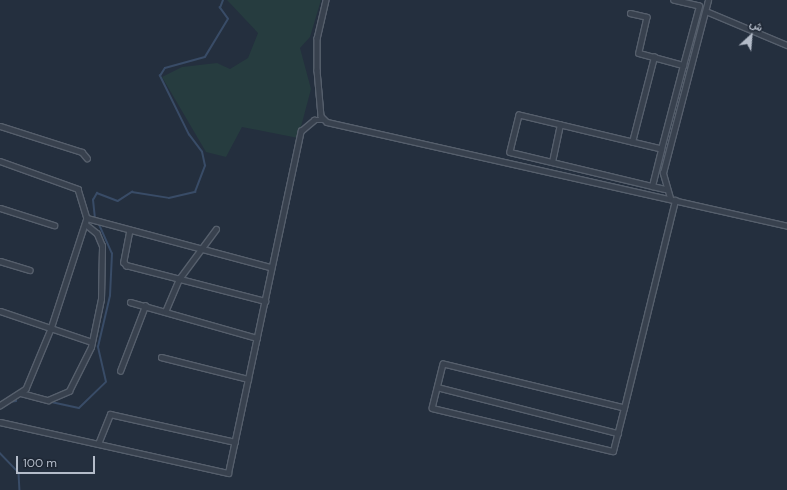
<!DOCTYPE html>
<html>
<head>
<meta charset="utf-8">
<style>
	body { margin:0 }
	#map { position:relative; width:787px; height:490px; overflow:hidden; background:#242f3e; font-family:"DM Sans",Vazirmatn,sans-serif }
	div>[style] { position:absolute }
	.green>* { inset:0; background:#263c3f }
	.stream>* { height:1.5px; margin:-0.75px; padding:0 0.75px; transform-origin:0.75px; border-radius:0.75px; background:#394c67 }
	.roads { filter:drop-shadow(1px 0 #565f6c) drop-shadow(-1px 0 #565f6c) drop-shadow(0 1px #565f6c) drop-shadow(0 -1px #565f6c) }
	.minor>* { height:4.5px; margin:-2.25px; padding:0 2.25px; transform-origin:2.25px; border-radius:2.25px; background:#38414e }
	span { translate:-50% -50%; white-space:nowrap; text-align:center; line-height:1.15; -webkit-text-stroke:3px #1d2633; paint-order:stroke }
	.north { position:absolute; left:731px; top:16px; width:40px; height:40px; -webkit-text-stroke:3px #1d2633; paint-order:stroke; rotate:26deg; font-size:11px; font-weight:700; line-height:16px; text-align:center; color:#b4bcc9 }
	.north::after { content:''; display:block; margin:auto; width:14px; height:18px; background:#b4bcc9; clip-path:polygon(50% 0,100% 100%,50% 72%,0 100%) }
	.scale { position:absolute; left:16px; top:456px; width:79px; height:18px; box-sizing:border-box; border:2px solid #b4bcc9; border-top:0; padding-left:5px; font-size:12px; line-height:14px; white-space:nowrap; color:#b4bcc9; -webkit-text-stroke:3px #1d2633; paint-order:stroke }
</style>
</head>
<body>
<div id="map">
	<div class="green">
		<div style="clip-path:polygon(227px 0,321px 0,310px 37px,300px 48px,311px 89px,298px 138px,242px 127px,226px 157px,206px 152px,162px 77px,182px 67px,217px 63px,230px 69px,248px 58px,258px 33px)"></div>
	</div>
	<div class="stream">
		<div style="left:95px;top:219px;width:19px;rotate:-96deg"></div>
		<div style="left:93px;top:200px;width:8px;rotate:-60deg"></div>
		<div style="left:97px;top:193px;width:22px;rotate:21deg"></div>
		<div style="left:118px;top:201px;width:17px;rotate:-33deg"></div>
		<div style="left:132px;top:192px;width:37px;rotate:9deg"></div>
		<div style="left:169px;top:198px;width:27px;rotate:-13deg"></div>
		<div style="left:195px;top:192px;width:28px;rotate:-69deg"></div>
		<div style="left:205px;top:166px;width:14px;rotate:-102deg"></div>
		<div style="left:202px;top:152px;width:21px;rotate:-127deg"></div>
		<div style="left:189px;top:135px;width:66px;rotate:-116.2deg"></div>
		<div style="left:160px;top:76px;width:9px;rotate:-58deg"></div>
		<div style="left:165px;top:68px;width:41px;rotate:-15.4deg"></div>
		<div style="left:205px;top:57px;width:44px;rotate:-58.8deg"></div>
		<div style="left:228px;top:19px;width:14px;rotate:-126deg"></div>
		<div style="left:220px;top:8px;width:9px;rotate:-69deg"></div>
		<div style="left:19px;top:395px;width:61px;rotate:12.2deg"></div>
		<div style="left:79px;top:408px;width:37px;rotate:-44deg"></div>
		<div style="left:106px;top:382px;width:36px;rotate:-103deg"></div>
		<div style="left:98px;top:347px;width:52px;rotate:-76.8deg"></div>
		<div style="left:110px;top:296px;width:42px;rotate:-87.3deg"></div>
		<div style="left:112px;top:254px;width:34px;rotate:-114deg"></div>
		<div style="left:9px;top:402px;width:7px;rotate:-8deg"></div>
		<div style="left:16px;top:401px;width:3px;rotate:-90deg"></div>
		<div style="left:0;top:453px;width:28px;rotate:46deg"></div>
		<div style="left:19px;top:473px;width:17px;rotate:87deg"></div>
	</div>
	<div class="roads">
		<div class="minor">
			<div style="left:326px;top:0;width:39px;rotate:103deg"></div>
			<div style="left:317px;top:38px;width:32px;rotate:90deg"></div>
			<div style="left:317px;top:70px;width:46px;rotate:85deg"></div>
			<div style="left:321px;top:116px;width:8px;rotate:45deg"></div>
			<div style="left:327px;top:122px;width:472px;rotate:12.7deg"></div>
			<div style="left:706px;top:11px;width:88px;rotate:22.8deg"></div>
			<div style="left:630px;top:13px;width:17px;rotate:13deg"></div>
			<div style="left:647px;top:17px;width:37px;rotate:103deg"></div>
			<div style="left:639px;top:53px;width:46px;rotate:15.3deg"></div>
			<div style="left:0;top:126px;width:86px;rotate:17.6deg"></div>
			<div style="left:82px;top:152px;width:8px;rotate:50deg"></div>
			<div style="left:632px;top:142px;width:88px;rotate:-75.5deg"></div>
			<div style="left:661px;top:149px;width:146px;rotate:-166.5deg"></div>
			<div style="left:519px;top:115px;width:38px;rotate:104deg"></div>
			<div style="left:510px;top:152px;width:146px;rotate:13.5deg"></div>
			<div style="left:652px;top:186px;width:38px;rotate:-76deg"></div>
			<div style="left:661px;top:149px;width:87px;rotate:-75.3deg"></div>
			<div style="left:683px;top:65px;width:61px;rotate:-74.8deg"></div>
			<div style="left:699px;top:6px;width:26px;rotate:-167deg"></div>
			<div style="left:0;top:161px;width:83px;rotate:19.7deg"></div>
			<div style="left:78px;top:189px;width:30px;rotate:73deg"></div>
			<div style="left:87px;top:218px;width:117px;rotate:108deg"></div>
			<div style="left:51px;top:329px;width:65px;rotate:112.6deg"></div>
			<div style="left:26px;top:389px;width:31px;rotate:147deg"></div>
			<div style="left:552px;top:162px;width:38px;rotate:-78deg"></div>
			<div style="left:652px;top:186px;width:13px;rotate:13deg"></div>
			<div style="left:670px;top:198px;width:26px;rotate:-106deg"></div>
			<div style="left:663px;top:173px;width:179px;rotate:-75.4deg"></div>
			<div style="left:0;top:208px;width:57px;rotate:17.5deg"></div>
			<div style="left:87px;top:218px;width:189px;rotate:15deg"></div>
			<div style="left:130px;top:230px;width:33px;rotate:101deg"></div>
			<div style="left:124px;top:262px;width:4px;rotate:56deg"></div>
			<div style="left:126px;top:265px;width:144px;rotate:14.5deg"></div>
			<div style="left:0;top:261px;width:31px;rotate:17deg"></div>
			<div style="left:130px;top:302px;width:132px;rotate:15.8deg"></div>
			<div style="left:0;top:311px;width:97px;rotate:18.6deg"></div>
			<div style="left:165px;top:312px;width:36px;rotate:-67deg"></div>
			<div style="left:179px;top:279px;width:62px;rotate:-53.5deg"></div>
			<div style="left:161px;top:357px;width:90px;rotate:14.2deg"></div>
			<div style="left:120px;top:371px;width:70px;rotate:-69deg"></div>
			<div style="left:437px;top:387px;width:187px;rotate:14.3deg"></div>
			<div style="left:21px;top:393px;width:28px;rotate:15deg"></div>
			<div style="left:48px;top:400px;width:23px;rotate:-23deg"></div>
			<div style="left:69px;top:391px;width:49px;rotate:-63.4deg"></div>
			<div style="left:91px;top:347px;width:49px;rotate:-78.2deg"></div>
			<div style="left:101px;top:299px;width:53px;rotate:-88.9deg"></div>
			<div style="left:102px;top:246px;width:13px;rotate:-113deg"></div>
			<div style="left:97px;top:234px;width:14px;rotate:-141deg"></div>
			<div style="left:624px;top:408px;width:186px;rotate:-166.3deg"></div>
			<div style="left:443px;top:364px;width:45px;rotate:104deg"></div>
			<div style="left:432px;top:408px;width:186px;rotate:13.4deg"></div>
			<div style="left:613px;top:451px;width:44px;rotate:-75.7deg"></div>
			<div style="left:624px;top:408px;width:214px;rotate:-76.2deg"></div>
			<div style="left:0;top:422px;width:234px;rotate:12.6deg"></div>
			<div style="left:228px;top:473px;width:350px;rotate:-78deg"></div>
			<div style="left:301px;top:131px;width:17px;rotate:-40deg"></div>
			<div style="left:314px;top:120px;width:9px"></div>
			<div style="left:98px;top:444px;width:32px;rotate:-68deg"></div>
			<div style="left:110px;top:414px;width:128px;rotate:12.6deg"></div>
		</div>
	</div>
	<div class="north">ش</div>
	<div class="scale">100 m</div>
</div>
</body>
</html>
